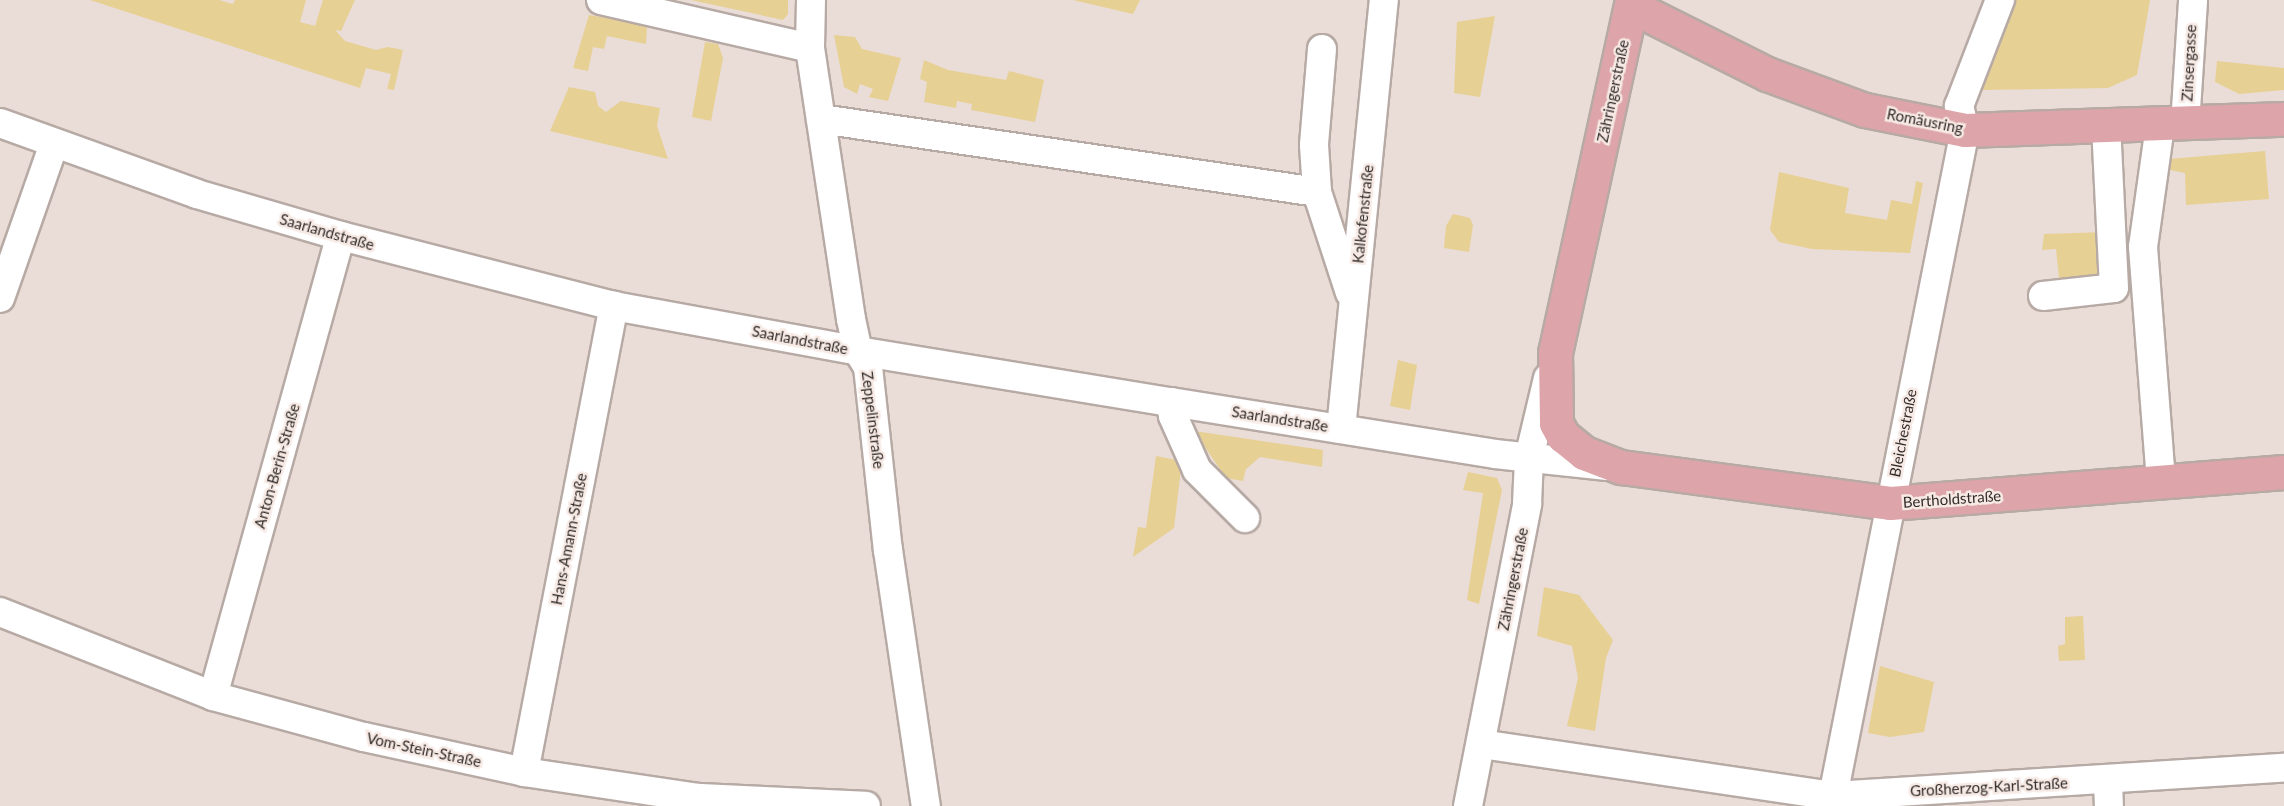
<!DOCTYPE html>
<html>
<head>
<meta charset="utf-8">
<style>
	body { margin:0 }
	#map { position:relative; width:2284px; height:806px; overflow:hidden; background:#eadcd7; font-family:Lato,sans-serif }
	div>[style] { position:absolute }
	.green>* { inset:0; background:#e7d093 }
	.roads { filter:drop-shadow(2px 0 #b7aaa5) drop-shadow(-2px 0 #b7aaa5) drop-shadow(0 2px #b7aaa5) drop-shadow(0 -2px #b7aaa5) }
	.minor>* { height:28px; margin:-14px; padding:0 14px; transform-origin:14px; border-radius:14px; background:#fff }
	.major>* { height:33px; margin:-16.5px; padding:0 16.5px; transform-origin:16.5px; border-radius:16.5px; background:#dda5aa }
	span { translate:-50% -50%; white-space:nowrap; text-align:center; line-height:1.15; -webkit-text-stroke:5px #f7e9e4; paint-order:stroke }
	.street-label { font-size:15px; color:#312c2a }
</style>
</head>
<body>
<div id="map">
	<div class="green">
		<div style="clip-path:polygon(90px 0,219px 0,233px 4px,235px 0,306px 0,300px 22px,315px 26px,323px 0,355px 0,341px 31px,335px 30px,345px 41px,376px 50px,388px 47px,403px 50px,394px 90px,387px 89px,391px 74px,366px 68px,360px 88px)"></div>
		<div style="clip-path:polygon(691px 0,788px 0,788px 14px,783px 20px)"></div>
		<div style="clip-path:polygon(1073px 0,1140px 0,1133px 14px)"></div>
		<div style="clip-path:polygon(2015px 0,2150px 0,2137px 75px,2108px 88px,1979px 90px)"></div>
		<div style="clip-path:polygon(589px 15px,647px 25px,646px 44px,607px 36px,604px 49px,593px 47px,588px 71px,573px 68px)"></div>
		<div style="clip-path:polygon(1495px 16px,1480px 97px,1454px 93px,1457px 22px)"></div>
		<div style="clip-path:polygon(834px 35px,855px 37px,862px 49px,901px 58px,888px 101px,869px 97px,873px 89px,860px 84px,857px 94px,844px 87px)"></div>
		<div style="clip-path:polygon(705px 42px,718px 44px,723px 58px,711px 121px,692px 117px)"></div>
		<div style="clip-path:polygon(924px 60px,948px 70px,1006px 80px,1009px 71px,1044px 80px,1035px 122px,971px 110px,972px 104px,957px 101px,956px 108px,924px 102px,927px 82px,920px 79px)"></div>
		<div style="clip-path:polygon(2217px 61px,2284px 68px,2284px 90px,2239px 94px,2215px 82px)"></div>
		<div style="clip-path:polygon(569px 87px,595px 92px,598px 106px,606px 112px,621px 101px,660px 108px,657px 126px,668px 159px,550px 131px)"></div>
		<div style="clip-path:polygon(2265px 151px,2269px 199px,2186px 205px,2185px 173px,2165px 169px,2168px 159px)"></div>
		<div style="clip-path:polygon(1779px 172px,1849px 188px,1845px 213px,1887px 220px,1891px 200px,1912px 204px,1916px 181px,1923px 183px,1910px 253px,1812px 249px,1779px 242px,1770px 230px)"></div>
		<div style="clip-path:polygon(1453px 214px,1470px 218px,1473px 225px,1469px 252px,1444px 248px,1446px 226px)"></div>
		<div style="clip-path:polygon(2106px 232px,2111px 274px,2059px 278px,2056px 249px,2042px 250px,2044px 234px)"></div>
		<div style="clip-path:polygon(1398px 360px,1417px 365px,1410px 410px,1390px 406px)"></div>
		<div style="clip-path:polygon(1194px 431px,1323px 450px,1322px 467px,1260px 457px,1246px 469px,1243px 481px,1226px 478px)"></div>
		<div style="clip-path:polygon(1156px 456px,1182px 461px,1174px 528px,1133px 557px,1138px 527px,1146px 528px)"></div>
		<div style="clip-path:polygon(1468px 472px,1497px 478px,1502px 490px,1479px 604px,1467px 600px,1483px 493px,1463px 490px)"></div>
		<div style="clip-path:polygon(1544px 587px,1579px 595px,1613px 640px,1606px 658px,1595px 731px,1567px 726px,1578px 678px,1572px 646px,1537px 636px)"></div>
		<div style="clip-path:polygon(2083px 616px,2085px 660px,2059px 661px,2058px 646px,2065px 644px,2065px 617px)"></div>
		<div style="clip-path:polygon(1880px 666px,1934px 682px,1924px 732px,1890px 737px,1868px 733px)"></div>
	</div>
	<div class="roads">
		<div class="minor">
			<div style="left:601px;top:0;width:214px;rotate:12.9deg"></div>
			<div style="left:811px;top:0;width:48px;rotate:91.2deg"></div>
			<div style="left:810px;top:48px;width:274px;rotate:81.4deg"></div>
			<div style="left:851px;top:319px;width:33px;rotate:78deg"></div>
			<div style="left:858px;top:351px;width:19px;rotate:58deg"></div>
			<div style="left:868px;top:367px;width:184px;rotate:83.8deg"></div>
			<div style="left:888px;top:550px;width:259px;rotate:81.6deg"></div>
			<div style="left:1322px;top:49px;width:96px;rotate:94.8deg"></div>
			<div style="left:1314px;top:145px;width:47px;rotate:86.3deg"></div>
			<div style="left:1317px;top:192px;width:106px;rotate:71.9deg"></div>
			<div style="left:821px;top:119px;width:501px;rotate:8.37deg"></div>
			<div style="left:0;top:123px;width:209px;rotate:19.8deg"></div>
			<div style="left:197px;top:194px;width:150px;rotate:16.3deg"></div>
			<div style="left:341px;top:236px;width:282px;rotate:14.4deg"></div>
			<div style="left:614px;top:306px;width:248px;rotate:10.4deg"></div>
			<div style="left:858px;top:351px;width:317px;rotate:9.3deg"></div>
			<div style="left:1171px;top:402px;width:328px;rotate:9.1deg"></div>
			<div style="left:1495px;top:454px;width:113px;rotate:6.1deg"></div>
			<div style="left:2185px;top:125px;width:125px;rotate:-86.3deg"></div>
			<div style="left:2160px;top:126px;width:122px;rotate:98deg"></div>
			<div style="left:2143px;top:247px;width:236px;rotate:85.6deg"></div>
			<div style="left:2043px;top:296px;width:71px;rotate:-6.4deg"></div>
			<div style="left:2114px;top:288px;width:161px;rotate:-92.8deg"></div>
			<div style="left:0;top:298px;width:163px;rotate:-70.7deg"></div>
			<div style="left:1171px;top:402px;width:14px;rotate:82deg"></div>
			<div style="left:1173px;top:416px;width:59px;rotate:66deg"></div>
			<div style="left:1197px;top:470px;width:68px;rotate:45deg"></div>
			<div style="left:1341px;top:429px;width:431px;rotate:-84.3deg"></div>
			<div style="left:0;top:612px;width:229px;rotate:21.5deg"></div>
			<div style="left:213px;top:696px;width:156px;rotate:15.2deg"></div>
			<div style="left:364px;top:737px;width:164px;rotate:12.3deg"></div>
			<div style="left:524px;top:772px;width:177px;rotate:8.5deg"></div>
			<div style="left:699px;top:798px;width:167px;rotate:2.7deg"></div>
			<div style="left:213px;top:696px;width:477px;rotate:-74.5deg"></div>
			<div style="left:1481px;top:744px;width:356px;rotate:8.4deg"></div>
			<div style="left:1833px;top:796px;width:452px;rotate:-3.6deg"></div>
			<div style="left:524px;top:772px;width:475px;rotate:-79.1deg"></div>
			<div style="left:2108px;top:780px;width:26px;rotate:88deg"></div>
			<div style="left:1468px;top:806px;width:308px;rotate:-78.9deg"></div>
			<div style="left:1527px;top:504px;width:46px;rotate:-87.5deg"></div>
			<div style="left:1529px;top:458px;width:82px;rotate:-76.6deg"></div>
			<div style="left:1826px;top:806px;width:12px;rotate:-55deg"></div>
			<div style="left:1833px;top:796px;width:679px;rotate:-78.79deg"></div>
			<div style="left:1965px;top:130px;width:25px;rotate:-104deg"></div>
			<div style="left:1959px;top:106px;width:114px;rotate:-68.9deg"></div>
		</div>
		<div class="major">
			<div style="left:1632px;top:0;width:360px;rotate:102.3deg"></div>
			<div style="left:1555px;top:352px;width:71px;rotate:89.2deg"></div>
			<div style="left:1556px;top:423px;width:15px;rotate:62deg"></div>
			<div style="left:1563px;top:436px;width:27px;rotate:39deg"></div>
			<div style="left:1584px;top:453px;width:40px;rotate:21deg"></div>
			<div style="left:1621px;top:467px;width:271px;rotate:7.6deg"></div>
			<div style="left:1890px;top:503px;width:395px;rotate:-4.5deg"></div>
			<div style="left:1631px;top:6px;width:152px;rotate:26.6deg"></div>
			<div style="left:1767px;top:74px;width:104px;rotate:20.2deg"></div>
			<div style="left:1865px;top:110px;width:102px;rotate:11.3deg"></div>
			<div style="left:1965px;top:130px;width:319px;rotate:-2deg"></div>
		</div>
	</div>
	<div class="street-label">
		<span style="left:2189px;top:63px;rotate:-87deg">Zinsergasse</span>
		<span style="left:1613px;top:91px;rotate:-78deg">Zähringerstraße</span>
		<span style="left:1925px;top:121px;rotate:11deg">Romäusring</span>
		<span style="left:1363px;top:214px;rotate:-84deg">Kalkofenstraße</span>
		<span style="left:327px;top:232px;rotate:16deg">Saarlandstraße</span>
		<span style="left:800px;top:340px;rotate:11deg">Saarlandstraße</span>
		<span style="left:1280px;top:419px;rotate:9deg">Saarlandstraße</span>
		<span style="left:873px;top:420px;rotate:83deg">Zeppelinstraße</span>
		<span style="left:1903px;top:433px;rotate:-79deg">Bleichestraße</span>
		<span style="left:277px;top:466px;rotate:-74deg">Anton-Berin-Straße</span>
		<span style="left:1952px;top:499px;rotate:-4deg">Bertholdstraße</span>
		<span style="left:569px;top:539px;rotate:-79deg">Hans-Amann-Straße</span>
		<span style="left:1513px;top:579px;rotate:-79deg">Zähringerstraße</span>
		<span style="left:424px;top:750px;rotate:12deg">Vom-Stein-Straße</span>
		<span style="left:1989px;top:787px;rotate:-3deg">Großherzog-Karl-Straße</span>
	</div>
</div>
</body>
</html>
